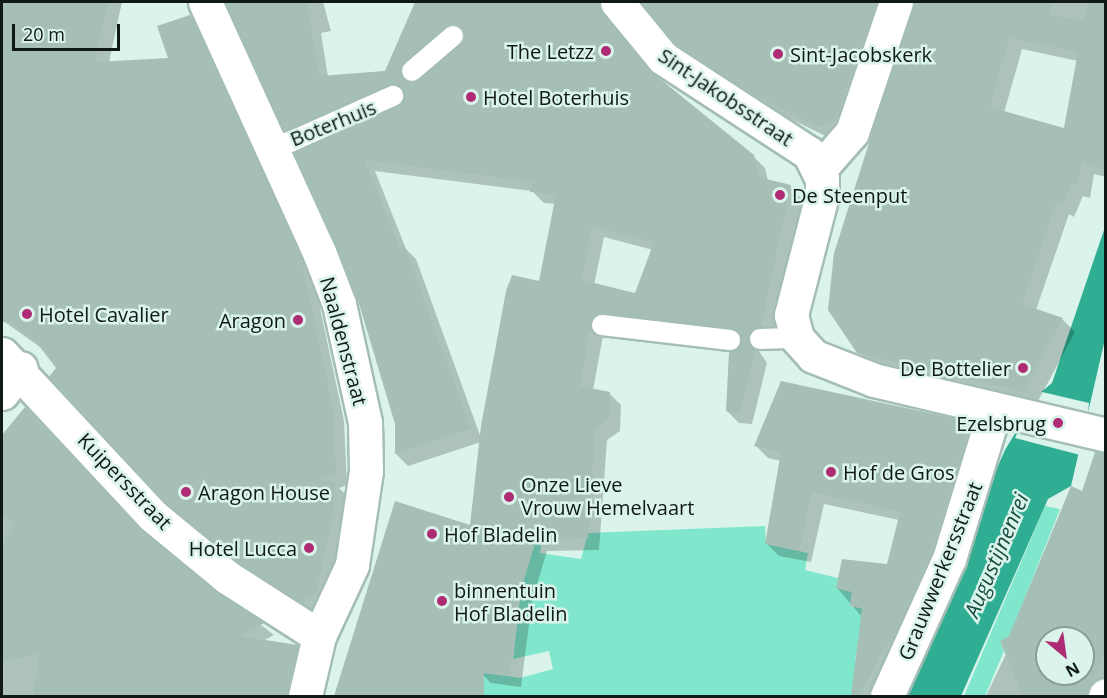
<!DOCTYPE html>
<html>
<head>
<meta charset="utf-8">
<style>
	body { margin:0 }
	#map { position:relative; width:1107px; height:698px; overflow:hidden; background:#daf3eb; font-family:"Open Sans",sans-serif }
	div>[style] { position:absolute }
	.green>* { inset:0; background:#80e7cc }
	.water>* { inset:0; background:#30ae93 }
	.pier>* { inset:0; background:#daf3eb }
	.shadow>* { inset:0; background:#0003 }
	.building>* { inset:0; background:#a5beb6 }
	.roads { filter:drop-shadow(2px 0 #a4bdb5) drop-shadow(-2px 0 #a4bdb5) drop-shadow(0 2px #a4bdb5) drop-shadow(0 -2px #a4bdb5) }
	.service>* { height:20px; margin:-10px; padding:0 10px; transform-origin:10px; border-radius:10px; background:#fff }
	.minor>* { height:33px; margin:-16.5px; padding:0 16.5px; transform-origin:16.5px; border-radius:16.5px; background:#fff }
	.dots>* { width:16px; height:16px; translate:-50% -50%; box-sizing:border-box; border:3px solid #daf3eb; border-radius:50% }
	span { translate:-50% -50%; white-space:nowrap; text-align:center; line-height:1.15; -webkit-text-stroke:5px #daf3eb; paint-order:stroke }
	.poi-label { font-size:20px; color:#101917 }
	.right { translate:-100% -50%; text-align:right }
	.left { translate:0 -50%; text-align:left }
	.street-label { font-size:20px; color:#101917 }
	.water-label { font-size:21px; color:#194c40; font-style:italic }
	.frame { position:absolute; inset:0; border:3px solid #101917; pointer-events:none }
	.north { position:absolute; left:1035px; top:626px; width:60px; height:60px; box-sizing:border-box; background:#daf3eb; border:2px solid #899c96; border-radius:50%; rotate:151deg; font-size:16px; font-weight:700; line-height:24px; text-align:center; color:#101917 }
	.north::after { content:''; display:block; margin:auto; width:21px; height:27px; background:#af2b74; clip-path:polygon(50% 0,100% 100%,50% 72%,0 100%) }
	.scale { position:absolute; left:12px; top:24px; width:108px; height:27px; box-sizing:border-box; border:3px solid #101917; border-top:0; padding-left:8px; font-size:18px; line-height:21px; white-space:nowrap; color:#101917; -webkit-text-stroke:4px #daf3eb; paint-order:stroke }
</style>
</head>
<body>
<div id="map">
	<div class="green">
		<div style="clip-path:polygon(1045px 506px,1060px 509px,1010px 635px,1001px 644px,1004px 651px,985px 696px,964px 696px)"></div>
		<div style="clip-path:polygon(765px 526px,766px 544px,808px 553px,805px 570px,838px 578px,836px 588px,852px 592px,850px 606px,872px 610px,855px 660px,877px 662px,856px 696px,484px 696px,484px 673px,520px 678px,553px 669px,549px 651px,513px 659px,521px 589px,536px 539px,542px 539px,540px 553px,581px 559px,588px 533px)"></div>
	</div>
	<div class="water">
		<div style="clip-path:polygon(1105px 227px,1105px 339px,1071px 486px,1048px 499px,961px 696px,897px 696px,1005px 450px,1039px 394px,1052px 383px)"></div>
	</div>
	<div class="pier">
		<div style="clip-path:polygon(1038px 391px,1089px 403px,1084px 456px,1015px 438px)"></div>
	</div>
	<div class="shadow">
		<div style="clip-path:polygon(2px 2px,122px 2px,109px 62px,170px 59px,190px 16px,202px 28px,312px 270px,344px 421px,347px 485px,339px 488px,347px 496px,327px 606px,314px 613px,252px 573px,180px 514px,44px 350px,2px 320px)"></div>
		<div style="clip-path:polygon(evenodd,235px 2px,323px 2px,331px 31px,321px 33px,328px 77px,386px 72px,417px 2px,559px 2px,753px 156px,765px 168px,768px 181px,790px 187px,802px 199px,772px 339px,759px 351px,767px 363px,752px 424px,739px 423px,727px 411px,743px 341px,616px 324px,604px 330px,593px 390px,609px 393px,621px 405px,620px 431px,607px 440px,599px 550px,547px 551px,532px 601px,521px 687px,491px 683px,479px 671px,476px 655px,468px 696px,336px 696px,396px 503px,472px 527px,481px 442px,408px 466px,396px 454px,396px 423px,358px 297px,296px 154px,399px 108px,403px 97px,297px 142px,286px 130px,228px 4px,235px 2px,458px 38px,463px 39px,463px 45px,415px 81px,415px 74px,458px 38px,235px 2px,375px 171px,532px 191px,544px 203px,555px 204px,540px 282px,481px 438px,416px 259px,406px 249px,375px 171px,235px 2px,604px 237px,653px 250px,636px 295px,594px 285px,604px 237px)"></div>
		<div style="clip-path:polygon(647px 2px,898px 2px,832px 139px,772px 110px,690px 56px)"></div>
		<div style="clip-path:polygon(evenodd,914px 2px,1106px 2px,1106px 177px,1094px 174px,1090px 198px,1083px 196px,1074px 217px,1069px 214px,1036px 310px,1062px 319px,1075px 332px,1037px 403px,872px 365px,859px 352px,914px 2px,1022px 49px,1078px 61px,1065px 130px,1004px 113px,1022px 49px)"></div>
		<div style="clip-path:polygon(782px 382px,971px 424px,983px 436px,876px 696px,853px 696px,862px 617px,837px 588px,888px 566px,899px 520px,824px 504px,811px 562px,779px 556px,767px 544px,781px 461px,768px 458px,756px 446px)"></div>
		<div style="clip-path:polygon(26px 409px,144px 535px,274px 635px,263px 641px,297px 646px,309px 658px,302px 696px,2px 696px,2px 438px)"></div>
		<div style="clip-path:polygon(evenodd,1106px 461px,1106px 690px,1101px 696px,986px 696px,1083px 493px,1106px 461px,1047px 638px,1083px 638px,1083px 674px,1047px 674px,1047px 638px)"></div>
	</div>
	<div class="building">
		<div style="clip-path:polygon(2px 2px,108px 2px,95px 62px,168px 58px,157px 26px,190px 15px,301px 257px,333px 408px,336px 474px,322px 478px,336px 483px,332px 520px,316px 594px,301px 602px,238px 562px,166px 502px,49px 377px,56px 368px,37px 343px,10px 322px,2px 322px)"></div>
		<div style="clip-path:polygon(evenodd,307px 2px,319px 76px,385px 71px,415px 2px,599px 2px,603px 14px,649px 70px,754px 155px,758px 177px,791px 185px,761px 327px,748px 339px,756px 350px,740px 413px,726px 411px,729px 352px,742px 342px,737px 330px,603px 313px,592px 318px,580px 386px,610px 392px,609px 419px,595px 428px,588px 538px,536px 540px,521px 589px,509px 676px,484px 673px,484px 696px,334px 696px,395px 501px,470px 525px,481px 426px,506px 291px,512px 275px,539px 281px,556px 194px,530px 192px,533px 182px,365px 160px,399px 246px,404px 245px,471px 429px,395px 454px,395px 424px,357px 297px,295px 153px,398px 107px,404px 92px,388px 85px,284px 131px,226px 3px,307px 2px,456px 25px,465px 33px,461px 45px,419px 80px,403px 79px,404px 62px,445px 27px,456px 25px,307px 2px,592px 226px,654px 242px,635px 293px,582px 280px,592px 226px)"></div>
		<div style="clip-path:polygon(641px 2px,876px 2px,835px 122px,818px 127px,758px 97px,676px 44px)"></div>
		<div style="clip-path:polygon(evenodd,914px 2px,1052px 2px,1049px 14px,1084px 21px,1088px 2px,1106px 2px,1106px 169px,1082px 162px,1077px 186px,1071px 184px,1062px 205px,1056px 203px,1022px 304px,1063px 318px,1024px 392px,857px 353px,828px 310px,834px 253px,914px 2px,1009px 38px,1078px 52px,1064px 128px,990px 107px,1009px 38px)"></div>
		<div style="clip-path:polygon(781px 381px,971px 422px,931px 552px,895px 632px,856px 696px,851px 696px,862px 608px,850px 606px,852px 592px,836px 588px,842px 559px,887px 564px,900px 512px,812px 492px,799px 551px,765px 544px,781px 452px,754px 446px)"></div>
		<div style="clip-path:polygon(25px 407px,141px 530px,215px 592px,264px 623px,239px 636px,298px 645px,287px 696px,33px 696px,40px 654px,2px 661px,2px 548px,15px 524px,2px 515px,2px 435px)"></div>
		<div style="clip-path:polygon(evenodd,1095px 452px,1106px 453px,1106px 652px,1087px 696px,1023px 696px,1000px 641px,1009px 636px,1071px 486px,1082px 491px,1095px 452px,1047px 638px,1083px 638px,1083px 674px,1047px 674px,1047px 638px)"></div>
	</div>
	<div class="roads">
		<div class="service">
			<div style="left:412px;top:71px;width:54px;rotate:-40.5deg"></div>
			<div style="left:271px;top:145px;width:19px;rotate:-9deg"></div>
			<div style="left:290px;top:142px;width:113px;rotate:-24.1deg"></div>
			<div style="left:602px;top:325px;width:129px;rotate:6.7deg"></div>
			<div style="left:760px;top:339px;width:37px;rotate:-2deg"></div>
		</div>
		<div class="minor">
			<div style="left:205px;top:2px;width:275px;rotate:65.5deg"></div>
			<div style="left:319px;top:252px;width:56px;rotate:69deg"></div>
			<div style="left:339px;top:304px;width:121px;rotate:77.6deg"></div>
			<div style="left:365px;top:422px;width:49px;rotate:88.8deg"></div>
			<div style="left:366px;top:471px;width:95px;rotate:98.5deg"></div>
			<div style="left:352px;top:565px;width:78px;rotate:114.9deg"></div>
			<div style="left:319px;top:636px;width:62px;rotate:103.1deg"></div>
			<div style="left:617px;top:2px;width:72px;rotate:50.6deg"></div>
			<div style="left:663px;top:58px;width:174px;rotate:33.1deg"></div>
			<div style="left:809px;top:153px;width:28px;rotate:63deg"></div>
			<div style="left:822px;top:178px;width:17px;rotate:90deg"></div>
			<div style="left:822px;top:195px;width:124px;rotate:104.5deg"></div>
			<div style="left:791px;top:315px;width:24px;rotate:75deg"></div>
			<div style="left:797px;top:338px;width:24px;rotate:48deg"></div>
			<div style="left:813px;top:356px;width:66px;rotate:21.5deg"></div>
			<div style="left:874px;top:380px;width:238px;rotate:13.3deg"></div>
			<div style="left:818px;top:171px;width:52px;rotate:-48.9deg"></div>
			<div style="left:852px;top:132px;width:137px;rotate:-71.3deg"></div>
			<div style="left:2px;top:354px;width:221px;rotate:47deg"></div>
			<div style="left:153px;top:516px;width:96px;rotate:39.5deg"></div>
			<div style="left:227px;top:577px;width:109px;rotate:32.7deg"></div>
			<div style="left:2px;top:393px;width:31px;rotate:-53deg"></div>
			<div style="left:887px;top:696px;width:150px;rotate:-65.7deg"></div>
			<div style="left:949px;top:559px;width:157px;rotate:-73deg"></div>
			<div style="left:1105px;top:696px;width:1px;rotate:-45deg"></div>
		</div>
	</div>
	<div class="dots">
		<div style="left:606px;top:51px;background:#af2b74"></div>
		<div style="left:778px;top:54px;background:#af2b74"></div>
		<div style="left:471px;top:97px;background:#af2b74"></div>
		<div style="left:780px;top:195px;background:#af2b74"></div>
		<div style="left:27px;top:314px;background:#af2b74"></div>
		<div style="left:298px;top:320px;background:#af2b74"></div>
		<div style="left:1023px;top:368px;background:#af2b74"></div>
		<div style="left:1058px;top:423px;background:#af2b74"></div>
		<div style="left:831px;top:472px;background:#af2b74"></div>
		<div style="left:186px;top:492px;background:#af2b74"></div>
		<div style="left:509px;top:497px;background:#af2b74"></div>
		<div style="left:432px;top:534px;background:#af2b74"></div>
		<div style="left:309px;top:548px;background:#af2b74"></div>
		<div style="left:442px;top:601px;background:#af2b74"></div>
	</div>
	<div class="poi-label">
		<span class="right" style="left:594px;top:51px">The Letzz</span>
		<span class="left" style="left:790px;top:54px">Sint-Jacobskerk</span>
		<span class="left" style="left:483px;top:97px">Hotel Boterhuis</span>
		<span class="left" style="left:792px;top:195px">De Steenput</span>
		<span class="left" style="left:39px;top:314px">Hotel Cavalier</span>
		<span class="right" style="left:286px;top:320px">Aragon</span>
		<span class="right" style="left:1011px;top:368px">De Bottelier</span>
		<span class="right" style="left:1046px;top:423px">Ezelsbrug</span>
		<span class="left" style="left:843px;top:472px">Hof de Gros</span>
		<span class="left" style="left:521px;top:496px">Onze Lieve<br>Vrouw Hemelvaart</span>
		<span class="left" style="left:198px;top:492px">Aragon House</span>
		<span class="left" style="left:444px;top:534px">Hof Bladelin</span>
		<span class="right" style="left:297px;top:548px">Hotel Lucca</span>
		<span class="left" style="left:454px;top:602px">binnentuin<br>Hof Bladelin</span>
	</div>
	<div class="street-label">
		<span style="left:726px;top:97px;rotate:34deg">Sint-Jakobsstraat</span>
		<span style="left:333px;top:123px;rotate:-22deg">Boterhuis</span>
		<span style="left:344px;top:341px;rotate:75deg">Naaldenstraat</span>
		<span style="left:125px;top:481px;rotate:46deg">Kuipersstraat</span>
		<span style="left:940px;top:571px;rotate:-68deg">Grauwwerkersstraat</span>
	</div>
	<div class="water-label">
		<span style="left:996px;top:555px;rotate:-67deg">Augustijnenrei</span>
	</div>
	<div class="frame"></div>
	<div class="north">N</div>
	<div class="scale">20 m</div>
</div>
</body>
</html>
